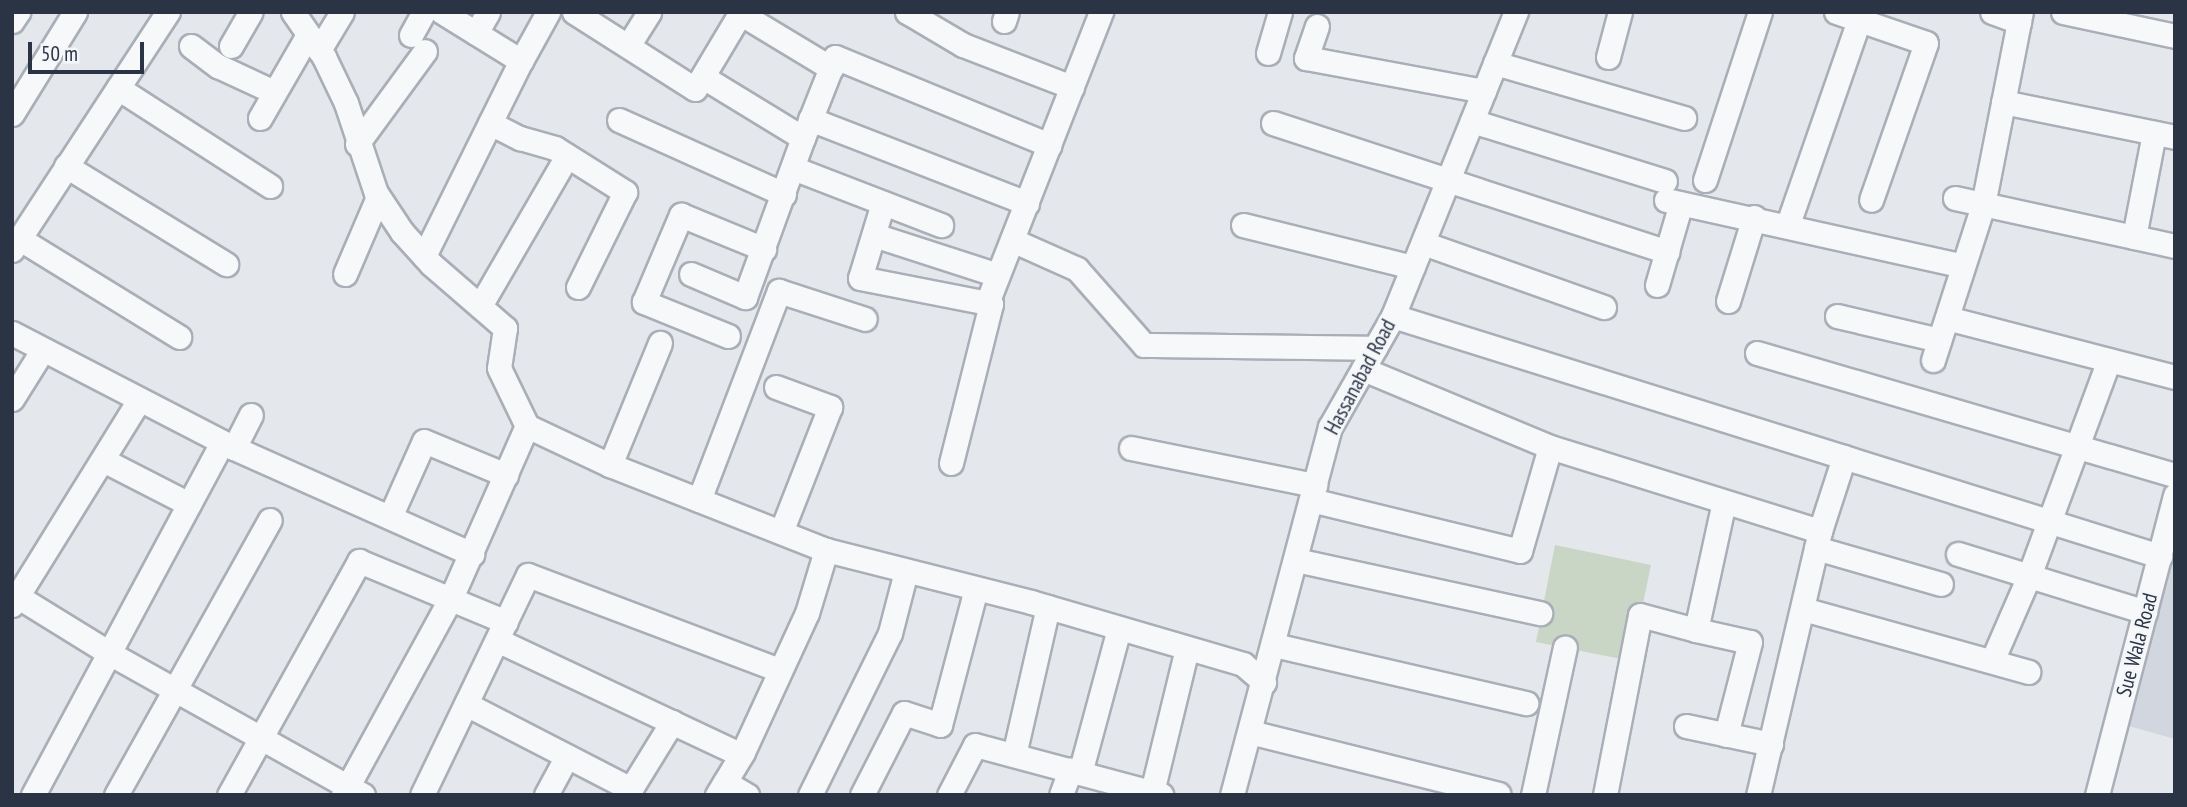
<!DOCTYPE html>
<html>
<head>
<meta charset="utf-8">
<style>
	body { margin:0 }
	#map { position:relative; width:2187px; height:807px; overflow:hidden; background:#e4e7ec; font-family:"PT Sans Narrow",sans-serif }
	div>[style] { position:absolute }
	.built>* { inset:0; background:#d2d6de }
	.green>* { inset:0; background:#c9d6c5 }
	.roads { filter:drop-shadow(2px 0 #a9aeb7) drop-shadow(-2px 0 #a9aeb7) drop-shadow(0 2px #a9aeb7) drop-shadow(0 -2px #a9aeb7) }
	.minor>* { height:23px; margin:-11.5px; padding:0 11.5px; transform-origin:11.5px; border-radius:11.5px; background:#f7f8fa }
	span { translate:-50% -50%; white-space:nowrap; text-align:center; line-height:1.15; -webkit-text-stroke:5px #f4f6f9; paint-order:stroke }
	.street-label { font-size:21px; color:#2b3445 }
	.frame { position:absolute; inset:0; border:14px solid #2b3445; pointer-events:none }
	.scale { position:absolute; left:28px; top:42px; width:116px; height:32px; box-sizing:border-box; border:4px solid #2b3445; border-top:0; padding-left:9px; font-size:21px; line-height:24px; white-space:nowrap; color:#2b3445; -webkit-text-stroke:5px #f4f6f9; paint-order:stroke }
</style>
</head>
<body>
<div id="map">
	<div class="built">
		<div style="clip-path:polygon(2175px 481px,2175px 739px,2118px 723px)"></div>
	</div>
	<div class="green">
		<div style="clip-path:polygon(1555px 545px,1651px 565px,1631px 661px,1536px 642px)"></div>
	</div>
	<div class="roads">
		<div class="minor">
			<div style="left:293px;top:12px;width:55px;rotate:55.4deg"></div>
			<div style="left:324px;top:57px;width:51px;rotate:64.4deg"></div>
			<div style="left:346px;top:103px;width:95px;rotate:71.6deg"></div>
			<div style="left:376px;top:193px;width:47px;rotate:56.3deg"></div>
			<div style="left:402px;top:232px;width:43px;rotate:47.8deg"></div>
			<div style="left:431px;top:264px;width:98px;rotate:40.9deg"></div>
			<div style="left:505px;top:328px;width:40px;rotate:98.5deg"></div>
			<div style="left:499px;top:368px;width:64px;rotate:64.2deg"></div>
			<div style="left:527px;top:426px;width:92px;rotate:25.2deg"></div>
			<div style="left:610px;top:465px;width:232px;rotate:21.5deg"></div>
			<div style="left:826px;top:550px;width:211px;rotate:14.2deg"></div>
			<div style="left:1031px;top:602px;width:221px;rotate:16.3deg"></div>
			<div style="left:1243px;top:664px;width:28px;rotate:41deg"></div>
			<div style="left:442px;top:12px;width:93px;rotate:31.8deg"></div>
			<div style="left:521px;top:61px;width:56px;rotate:-61.1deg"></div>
			<div style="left:574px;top:12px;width:143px;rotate:32.5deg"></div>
			<div style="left:695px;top:89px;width:90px;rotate:-59.1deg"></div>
			<div style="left:738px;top:12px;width:109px;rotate:31.1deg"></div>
			<div style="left:907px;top:12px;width:65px;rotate:30.5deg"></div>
			<div style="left:963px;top:45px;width:117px;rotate:21.1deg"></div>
			<div style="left:1836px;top:12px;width:95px;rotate:19deg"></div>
			<div style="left:1926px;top:43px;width:166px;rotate:109.3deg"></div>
			<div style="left:1992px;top:12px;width:29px;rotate:20deg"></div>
			<div style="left:2063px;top:12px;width:115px;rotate:12.1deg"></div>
			<div style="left:12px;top:21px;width:11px;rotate:-56deg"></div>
			<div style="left:1004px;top:21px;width:9px;rotate:-72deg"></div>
			<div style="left:1317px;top:26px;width:34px;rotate:109deg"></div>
			<div style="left:1306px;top:58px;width:181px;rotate:10.5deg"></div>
			<div style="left:476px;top:33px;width:24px;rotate:-60deg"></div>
			<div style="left:411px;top:35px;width:26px;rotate:-61deg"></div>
			<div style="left:191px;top:46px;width:34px;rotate:37deg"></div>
			<div style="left:218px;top:66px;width:62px;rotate:24.9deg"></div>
			<div style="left:231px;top:46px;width:39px;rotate:-60deg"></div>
			<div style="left:628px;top:46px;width:40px;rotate:-58deg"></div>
			<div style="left:319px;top:50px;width:44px;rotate:-58.8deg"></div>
			<div style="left:1268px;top:53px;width:43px;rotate:-73.7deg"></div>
			<div style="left:1608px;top:57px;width:47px;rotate:-75.1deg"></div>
			<div style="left:1495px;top:63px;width:197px;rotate:16.2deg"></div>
			<div style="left:118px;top:88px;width:181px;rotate:32.8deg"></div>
			<div style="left:2003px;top:102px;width:176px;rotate:11.5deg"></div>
			<div style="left:12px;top:114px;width:120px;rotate:-58.3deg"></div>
			<div style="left:260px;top:118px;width:96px;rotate:-60deg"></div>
			<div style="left:810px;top:119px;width:233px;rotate:21.2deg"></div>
			<div style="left:619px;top:120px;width:181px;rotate:24.2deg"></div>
			<div style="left:1472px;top:121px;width:202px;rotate:17.3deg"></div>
			<div style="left:490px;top:123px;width:34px;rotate:27deg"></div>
			<div style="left:520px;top:138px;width:36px;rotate:16deg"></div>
			<div style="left:555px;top:148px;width:83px;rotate:32.2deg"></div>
			<div style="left:625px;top:192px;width:106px;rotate:116.3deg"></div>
			<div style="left:1273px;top:123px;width:415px;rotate:18.1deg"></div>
			<div style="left:803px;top:138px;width:87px;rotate:-68.4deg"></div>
			<div style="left:835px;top:57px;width:232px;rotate:22.3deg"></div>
			<div style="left:357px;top:144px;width:115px;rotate:-53.8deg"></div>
			<div style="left:66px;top:166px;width:188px;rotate:31.5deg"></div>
			<div style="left:793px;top:168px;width:159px;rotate:21.1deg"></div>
			<div style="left:1705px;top:180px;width:177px;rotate:-71.9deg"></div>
			<div style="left:1955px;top:198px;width:225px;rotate:12.3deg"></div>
			<div style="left:1666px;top:200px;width:304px;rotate:12.5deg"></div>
			<div style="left:883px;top:203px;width:78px;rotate:107deg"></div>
			<div style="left:860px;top:278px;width:129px;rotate:11.1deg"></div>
			<div style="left:1788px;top:224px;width:216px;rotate:-70.8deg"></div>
			<div style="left:1243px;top:225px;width:175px;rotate:13.9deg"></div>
			<div style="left:874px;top:235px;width:130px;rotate:17.9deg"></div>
			<div style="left:2134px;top:237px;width:106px;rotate:-79.1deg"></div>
			<div style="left:20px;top:239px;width:187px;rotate:31.6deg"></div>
			<div style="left:1012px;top:240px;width:71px;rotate:24deg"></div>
			<div style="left:1077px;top:269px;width:101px;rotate:48.6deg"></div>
			<div style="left:1144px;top:345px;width:231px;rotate:0.7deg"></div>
			<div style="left:1423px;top:243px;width:192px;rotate:19.5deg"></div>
			<div style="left:12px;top:250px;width:285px;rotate:-56.8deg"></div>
			<div style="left:424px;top:256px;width:218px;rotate:-63.6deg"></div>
			<div style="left:345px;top:274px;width:84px;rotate:-66.8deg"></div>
			<div style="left:691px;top:274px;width:59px;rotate:23.1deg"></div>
			<div style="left:745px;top:297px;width:169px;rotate:-70deg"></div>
			<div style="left:803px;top:138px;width:117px;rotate:-148.6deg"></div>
			<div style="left:1657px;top:285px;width:85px;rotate:-73.7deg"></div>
			<div style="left:1728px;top:301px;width:88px;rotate:-72.8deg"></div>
			<div style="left:480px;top:306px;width:173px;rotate:-59.9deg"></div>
			<div style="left:1393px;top:316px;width:804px;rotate:17.38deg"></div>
			<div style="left:1837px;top:316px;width:105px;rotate:13.2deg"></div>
			<div style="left:1947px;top:318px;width:236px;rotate:14.5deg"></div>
			<div style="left:12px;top:333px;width:237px;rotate:27.4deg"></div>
			<div style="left:728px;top:336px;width:91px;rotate:-158deg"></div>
			<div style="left:644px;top:302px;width:95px;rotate:-67deg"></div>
			<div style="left:681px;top:215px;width:90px;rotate:22.3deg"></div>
			<div style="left:1757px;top:353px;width:435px;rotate:16.3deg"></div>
			<div style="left:1933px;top:360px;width:163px;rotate:-72.1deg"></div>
			<div style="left:1983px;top:205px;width:197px;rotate:-78.9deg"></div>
			<div style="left:1363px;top:369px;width:203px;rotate:22.6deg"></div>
			<div style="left:1550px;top:447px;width:283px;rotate:17.3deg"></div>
			<div style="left:1820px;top:531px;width:271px;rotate:103.2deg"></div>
			<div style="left:776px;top:387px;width:58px;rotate:20.3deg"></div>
			<div style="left:830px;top:407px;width:134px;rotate:111.4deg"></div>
			<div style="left:12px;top:399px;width:57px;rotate:-58deg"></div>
			<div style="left:234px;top:448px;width:261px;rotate:24deg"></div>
			<div style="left:1131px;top:448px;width:188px;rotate:11.4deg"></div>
			<div style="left:107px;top:462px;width:92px;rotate:27.1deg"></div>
			<div style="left:951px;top:463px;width:164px;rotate:-75.9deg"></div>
			<div style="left:991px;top:304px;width:4px;rotate:-166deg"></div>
			<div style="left:987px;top:303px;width:313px;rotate:-68.6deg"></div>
			<div style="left:610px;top:465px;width:132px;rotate:-67.7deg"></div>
			<div style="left:699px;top:500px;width:224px;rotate:-69.1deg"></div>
			<div style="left:779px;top:291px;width:90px;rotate:18deg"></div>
			<div style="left:1311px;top:500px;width:215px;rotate:13.7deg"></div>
			<div style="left:1520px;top:551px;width:108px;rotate:-73.9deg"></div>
			<div style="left:390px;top:517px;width:83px;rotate:-65.9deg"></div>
			<div style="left:424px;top:441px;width:89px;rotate:22.5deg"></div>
			<div style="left:1820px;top:531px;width:78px;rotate:-72deg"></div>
			<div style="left:1816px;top:548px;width:130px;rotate:16.1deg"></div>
			<div style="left:1958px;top:554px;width:196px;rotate:17.2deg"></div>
			<div style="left:1296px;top:560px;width:250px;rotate:12.3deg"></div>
			<div style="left:12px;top:593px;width:114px;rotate:31.7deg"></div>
			<div style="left:109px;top:653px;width:291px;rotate:29.2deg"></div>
			<div style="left:12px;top:605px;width:241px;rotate:-58.2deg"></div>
			<div style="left:1803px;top:609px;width:234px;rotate:15.6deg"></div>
			<div style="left:1696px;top:630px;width:55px;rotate:12.5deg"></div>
			<div style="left:1750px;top:642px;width:96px;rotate:104.5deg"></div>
			<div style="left:497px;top:640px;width:270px;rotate:25.2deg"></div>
			<div style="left:1274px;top:645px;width:259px;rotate:13deg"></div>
			<div style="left:1992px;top:661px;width:93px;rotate:-66.5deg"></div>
			<div style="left:2029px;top:576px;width:230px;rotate:-69.7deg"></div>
			<div style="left:466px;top:704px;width:186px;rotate:27.3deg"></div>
			<div style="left:1686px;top:726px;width:87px;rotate:12deg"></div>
			<div style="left:1250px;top:732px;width:256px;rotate:14deg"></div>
			<div style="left:1014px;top:755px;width:152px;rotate:-77.1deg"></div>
			<div style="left:1080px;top:773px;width:150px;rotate:-74.9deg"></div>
			<div style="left:725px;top:782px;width:26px;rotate:31deg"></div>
			<div style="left:1152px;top:792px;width:148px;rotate:-76.3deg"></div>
			<div style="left:33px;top:795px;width:400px;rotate:-61.8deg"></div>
			<div style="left:222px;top:442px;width:13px;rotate:27deg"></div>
			<div style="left:234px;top:448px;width:37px;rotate:-63deg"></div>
			<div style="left:116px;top:795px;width:315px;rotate:-60.8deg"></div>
			<div style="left:229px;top:795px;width:268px;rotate:-60.9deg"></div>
			<div style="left:359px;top:561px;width:159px;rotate:22.5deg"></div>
			<div style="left:343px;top:795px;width:225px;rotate:-61.3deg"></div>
			<div style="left:451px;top:598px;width:188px;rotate:-66.2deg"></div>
			<div style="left:422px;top:795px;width:244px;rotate:-64.3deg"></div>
			<div style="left:528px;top:575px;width:269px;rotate:20.7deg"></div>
			<div style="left:546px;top:795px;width:44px;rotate:-61.7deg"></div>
			<div style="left:627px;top:795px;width:86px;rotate:-58.3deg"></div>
			<div style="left:717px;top:795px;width:50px;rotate:-58.8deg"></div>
			<div style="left:743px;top:752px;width:153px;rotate:-65.3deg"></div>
			<div style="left:807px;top:613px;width:66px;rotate:-73.2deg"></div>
			<div style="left:810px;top:795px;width:181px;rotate:-63.7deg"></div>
			<div style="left:890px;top:633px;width:64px;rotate:-75.5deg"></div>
			<div style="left:862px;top:795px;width:92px;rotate:-62.9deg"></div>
			<div style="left:904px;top:713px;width:38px;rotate:18deg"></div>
			<div style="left:940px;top:725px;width:141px;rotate:-75.2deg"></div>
			<div style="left:949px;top:795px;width:56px;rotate:-62.5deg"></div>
			<div style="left:975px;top:745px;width:193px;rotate:15deg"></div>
			<div style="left:1061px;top:795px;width:27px;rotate:-70deg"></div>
			<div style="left:1232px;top:795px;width:381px;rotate:-75.1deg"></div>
			<div style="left:1330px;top:427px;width:128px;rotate:-60.4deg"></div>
			<div style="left:1393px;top:316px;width:328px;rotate:-68deg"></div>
			<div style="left:1533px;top:795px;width:151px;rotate:-77.8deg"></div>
			<div style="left:1605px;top:795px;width:183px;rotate:-79deg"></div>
			<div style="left:1640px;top:615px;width:58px;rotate:15deg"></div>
			<div style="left:1696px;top:630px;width:131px;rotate:-77.7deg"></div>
			<div style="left:2097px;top:795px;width:310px;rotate:-75.4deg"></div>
		</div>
	</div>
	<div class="street-label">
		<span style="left:1360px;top:377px;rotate:-62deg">Hassanabad Road</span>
		<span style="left:2137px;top:645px;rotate:-75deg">Sue Wala Road</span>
	</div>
	<div class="frame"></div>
	<div class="scale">50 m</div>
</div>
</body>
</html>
